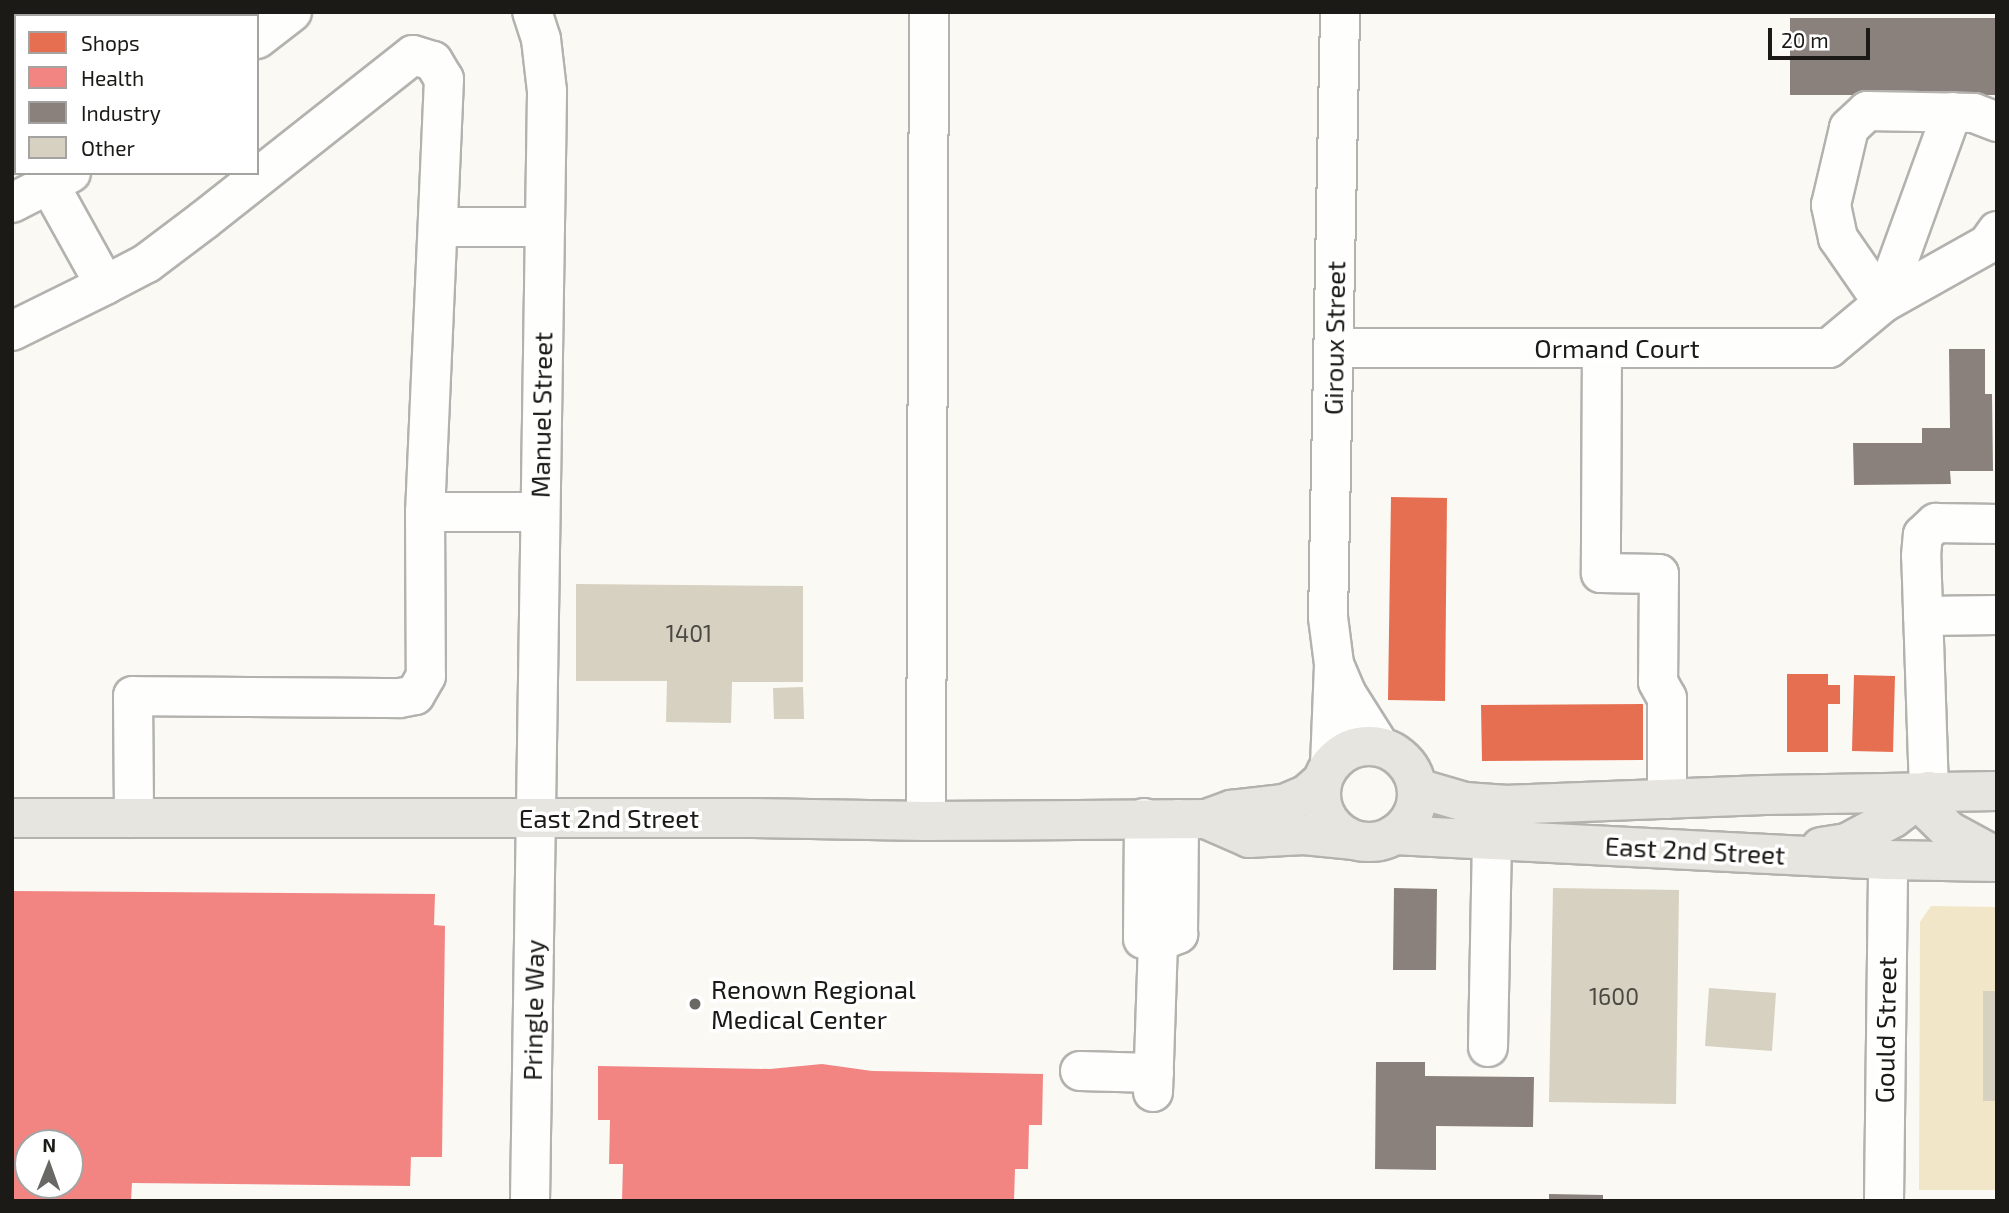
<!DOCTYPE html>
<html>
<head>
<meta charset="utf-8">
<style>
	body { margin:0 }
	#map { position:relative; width:2009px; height:1213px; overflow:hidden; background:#faf9f4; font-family:"Exo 2",sans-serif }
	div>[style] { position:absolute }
	.green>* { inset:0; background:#f1e6c8 }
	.shops>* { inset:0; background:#e76f51 }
	.health>* { inset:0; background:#f28482 }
	.industry>* { inset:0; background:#8a817c }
	.building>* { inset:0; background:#d6d1c1 }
	.roads { filter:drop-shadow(2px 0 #b3b2af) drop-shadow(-2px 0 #b3b2af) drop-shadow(0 2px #b3b2af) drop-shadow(0 -2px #b3b2af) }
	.minor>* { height:38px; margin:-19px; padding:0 19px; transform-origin:19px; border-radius:19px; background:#fefefd }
	.major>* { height:38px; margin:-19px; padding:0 19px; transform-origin:19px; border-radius:19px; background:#e7e5df }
	.major>.ring { margin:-19px; padding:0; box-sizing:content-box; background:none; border:38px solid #e7e5df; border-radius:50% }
	.dots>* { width:19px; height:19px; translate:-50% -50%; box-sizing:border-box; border:4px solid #fff; border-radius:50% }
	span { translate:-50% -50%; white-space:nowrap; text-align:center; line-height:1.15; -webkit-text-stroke:7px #fff; paint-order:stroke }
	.number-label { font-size:23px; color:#4a4842 }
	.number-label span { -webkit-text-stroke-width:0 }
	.street-label { font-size:26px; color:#1b1a17 }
	.poi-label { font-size:26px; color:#1b1a17 }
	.left { translate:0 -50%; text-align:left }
	.frame { position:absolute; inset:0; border:14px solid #1b1a17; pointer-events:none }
	.legend { position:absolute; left:14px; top:14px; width:245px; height:161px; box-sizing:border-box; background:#fff; border:2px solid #a4a3a2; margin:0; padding:9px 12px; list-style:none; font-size:21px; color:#1b1a17 }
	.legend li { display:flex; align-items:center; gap:14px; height:35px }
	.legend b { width:35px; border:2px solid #a4a3a2 }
	.north { position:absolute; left:14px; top:1129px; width:70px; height:70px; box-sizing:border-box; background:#fff; border:2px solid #a4a3a2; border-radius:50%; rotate:1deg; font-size:19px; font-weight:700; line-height:28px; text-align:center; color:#1b1a17 }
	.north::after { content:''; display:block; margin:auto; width:24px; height:32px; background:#696864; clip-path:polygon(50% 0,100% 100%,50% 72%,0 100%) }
	.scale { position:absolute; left:1768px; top:28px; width:102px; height:32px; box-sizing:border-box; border:4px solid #1b1a17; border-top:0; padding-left:9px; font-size:21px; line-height:24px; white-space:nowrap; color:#1b1a17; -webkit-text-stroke:5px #fff; paint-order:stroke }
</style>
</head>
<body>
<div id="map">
	<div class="green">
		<div style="clip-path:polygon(1931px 906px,1997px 907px,1997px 1190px,1919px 1190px,1920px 922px)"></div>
	</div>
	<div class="shops">
		<div style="clip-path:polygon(1391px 497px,1447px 498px,1445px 701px,1388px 700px)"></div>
		<div style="clip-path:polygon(1787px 674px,1828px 674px,1828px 685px,1840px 685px,1840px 704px,1828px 704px,1828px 752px,1787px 752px)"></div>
		<div style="clip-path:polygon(1854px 675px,1895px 676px,1893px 752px,1852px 751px)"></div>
		<div style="clip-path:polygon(1643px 704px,1643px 760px,1482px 761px,1481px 705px)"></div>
	</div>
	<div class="health">
		<div style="clip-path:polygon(evenodd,12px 891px,435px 894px,434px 925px,445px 926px,442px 1157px,411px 1157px,410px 1186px,132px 1183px,131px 1201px,12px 1200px,12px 891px,28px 1143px,70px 1143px,70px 1185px,28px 1185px,28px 1143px)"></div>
		<div style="clip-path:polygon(822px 1064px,872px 1071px,1043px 1074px,1042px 1125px,1029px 1125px,1028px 1169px,1015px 1169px,1014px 1201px,622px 1201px,623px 1164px,609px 1164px,610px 1120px,598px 1120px,598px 1066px,770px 1069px)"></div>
	</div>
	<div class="industry">
		<div style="clip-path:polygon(1790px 18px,1997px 18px,1997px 95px,1790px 95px)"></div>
		<div style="clip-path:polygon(1949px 349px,1985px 349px,1985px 394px,1992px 394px,1993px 471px,1950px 471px,1951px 484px,1854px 485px,1853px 443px,1922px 443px,1922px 428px,1950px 428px)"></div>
		<div style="clip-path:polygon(1394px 888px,1437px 889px,1436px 970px,1393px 970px)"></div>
		<div style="clip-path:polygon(1376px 1062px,1425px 1062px,1425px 1076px,1534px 1077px,1533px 1127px,1436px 1126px,1436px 1170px,1375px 1169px)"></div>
		<div style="clip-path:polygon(1549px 1194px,1603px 1195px,1603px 1201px,1549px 1201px)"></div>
	</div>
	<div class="building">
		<div style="clip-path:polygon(576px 584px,803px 586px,803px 682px,732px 682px,731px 723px,666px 722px,667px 681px,576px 681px)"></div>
		<div style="clip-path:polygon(803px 687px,804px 719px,774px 719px,773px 688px)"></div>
		<div style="clip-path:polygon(1553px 888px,1679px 890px,1676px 1104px,1549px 1102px)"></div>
		<div style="clip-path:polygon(1709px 988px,1776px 993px,1772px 1051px,1705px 1046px)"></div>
		<div style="clip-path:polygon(1983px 991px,1997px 991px,1997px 1101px,1983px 1101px)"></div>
	</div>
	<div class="roads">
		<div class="minor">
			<div style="left:26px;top:12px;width:4px;rotate:63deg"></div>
			<div style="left:119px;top:16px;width:4px;rotate:-76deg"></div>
			<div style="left:257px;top:39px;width:44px;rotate:-37.6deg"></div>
			<div style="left:12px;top:203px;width:66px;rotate:-27deg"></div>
			<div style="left:438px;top:227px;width:107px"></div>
			<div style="left:105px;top:285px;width:47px;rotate:-27.6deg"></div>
			<div style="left:147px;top:263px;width:71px;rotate:-37deg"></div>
			<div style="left:204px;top:220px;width:266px;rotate:-38.3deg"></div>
			<div style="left:413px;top:55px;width:21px;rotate:17deg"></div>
			<div style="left:433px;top:61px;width:21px;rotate:59deg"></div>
			<div style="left:444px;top:79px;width:433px;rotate:92.5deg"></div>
			<div style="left:425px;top:512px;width:164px;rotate:89.7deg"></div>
			<div style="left:426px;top:676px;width:22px;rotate:120deg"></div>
			<div style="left:415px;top:695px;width:16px;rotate:169deg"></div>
			<div style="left:399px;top:698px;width:266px;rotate:-179.6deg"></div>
			<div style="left:133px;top:696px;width:122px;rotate:89.5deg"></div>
			<div style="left:1883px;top:303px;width:79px;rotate:-124.7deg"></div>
			<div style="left:1838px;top:238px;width:34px;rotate:-102deg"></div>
			<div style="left:1831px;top:205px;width:79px;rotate:-76.8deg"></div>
			<div style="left:1849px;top:128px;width:25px;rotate:-43deg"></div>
			<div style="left:1867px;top:111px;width:107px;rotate:1.1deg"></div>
			<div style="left:1974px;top:113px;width:25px;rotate:21deg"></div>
			<div style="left:1883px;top:303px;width:203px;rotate:-70.1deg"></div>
			<div style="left:12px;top:331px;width:104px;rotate:-26.3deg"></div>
			<div style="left:105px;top:285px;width:115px;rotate:-119deg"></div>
			<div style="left:1334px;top:348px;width:495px"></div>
			<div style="left:1829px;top:348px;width:70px;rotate:-39.8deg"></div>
			<div style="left:1883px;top:303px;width:120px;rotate:-29.3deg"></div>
			<div style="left:1988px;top:244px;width:16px;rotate:-55deg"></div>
			<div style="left:1602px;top:348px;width:225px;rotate:90.3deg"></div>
			<div style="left:1601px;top:573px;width:58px;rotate:1deg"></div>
			<div style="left:1659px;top:574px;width:108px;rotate:90.5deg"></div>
			<div style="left:1658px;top:682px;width:18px;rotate:61deg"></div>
			<div style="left:1667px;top:698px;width:101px;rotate:90deg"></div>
			<div style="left:425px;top:512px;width:114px"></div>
			<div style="left:1923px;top:616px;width:74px;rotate:-0.8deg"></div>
			<div style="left:1336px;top:669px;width:26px;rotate:67deg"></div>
			<div style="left:1346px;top:693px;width:62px;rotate:57.6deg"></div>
			<div style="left:1330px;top:765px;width:101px;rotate:-87.7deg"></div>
			<div style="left:1334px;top:664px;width:47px;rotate:-97.3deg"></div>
			<div style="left:1328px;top:617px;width:605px;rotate:-88.86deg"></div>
			<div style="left:1929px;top:791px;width:235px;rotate:-91.9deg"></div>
			<div style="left:1921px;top:556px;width:21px;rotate:-85deg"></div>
			<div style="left:1923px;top:535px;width:18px;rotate:-43deg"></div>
			<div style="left:1936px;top:523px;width:61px;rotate:0.9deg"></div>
			<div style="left:926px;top:821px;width:809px;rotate:-89.79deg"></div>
			<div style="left:1143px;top:939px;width:121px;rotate:-89.5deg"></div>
			<div style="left:1488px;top:1047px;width:207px;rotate:-88.9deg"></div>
			<div style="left:1080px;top:1071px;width:74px;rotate:1.5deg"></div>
			<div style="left:1153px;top:1092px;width:150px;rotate:-88.1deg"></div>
			<div style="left:1158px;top:942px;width:22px;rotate:-22deg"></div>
			<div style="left:1178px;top:934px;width:115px;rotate:-89.5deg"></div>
			<div style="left:530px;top:1201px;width:1110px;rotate:-89.12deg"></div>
			<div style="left:547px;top:91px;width:52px;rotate:-96.6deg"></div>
			<div style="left:541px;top:39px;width:28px;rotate:-108deg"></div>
			<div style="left:1884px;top:1201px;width:341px;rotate:-89.3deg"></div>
		</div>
		<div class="major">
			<div class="ring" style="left:1321px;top:746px;width:58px;height:58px"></div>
			<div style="left:1417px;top:788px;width:50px;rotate:16.3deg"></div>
			<div style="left:1465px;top:802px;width:39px;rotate:4deg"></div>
			<div style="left:1504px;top:805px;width:261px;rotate:-2.2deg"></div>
			<div style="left:1765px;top:795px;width:232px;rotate:-1deg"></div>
			<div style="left:1929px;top:791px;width:22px;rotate:85deg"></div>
			<div style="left:1931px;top:813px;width:25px;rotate:45deg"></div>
			<div style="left:1949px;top:831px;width:55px;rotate:28.4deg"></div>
			<div style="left:12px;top:818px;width:741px"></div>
			<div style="left:753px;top:818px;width:173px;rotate:1deg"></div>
			<div style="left:926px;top:821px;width:280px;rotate:-0.4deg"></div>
			<div style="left:1206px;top:819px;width:27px;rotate:-20deg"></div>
			<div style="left:1231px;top:810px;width:53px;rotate:-6.5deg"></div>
			<div style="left:1284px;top:804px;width:25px;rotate:-23deg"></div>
			<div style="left:1307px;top:794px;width:20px;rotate:-41deg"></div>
			<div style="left:1206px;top:819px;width:47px;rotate:23.8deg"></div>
			<div style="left:1249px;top:838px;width:55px;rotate:-3.1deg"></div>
			<div style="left:1304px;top:835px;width:48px;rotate:5.9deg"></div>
			<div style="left:1394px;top:835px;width:495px;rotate:2.9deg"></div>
			<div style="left:1888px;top:860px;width:109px;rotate:1.1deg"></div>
			<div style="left:1821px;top:847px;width:26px;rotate:-9deg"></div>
			<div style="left:1847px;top:843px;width:52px;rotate:-28.5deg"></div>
			<div style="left:1893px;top:818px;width:45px;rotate:-36.9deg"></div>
		</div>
	</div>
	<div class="dots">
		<div style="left:695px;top:1004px;background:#696864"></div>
	</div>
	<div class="number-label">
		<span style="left:689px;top:633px">1401</span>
		<span style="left:1614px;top:996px">1600</span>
	</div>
	<div class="street-label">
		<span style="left:1334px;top:338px;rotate:-89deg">Giroux Street</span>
		<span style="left:1617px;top:348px">Ormand Court</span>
		<span style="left:541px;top:415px;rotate:-89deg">Manuel Street</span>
		<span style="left:609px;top:818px">East 2nd Street</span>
		<span style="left:1695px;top:850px;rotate:3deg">East 2nd Street</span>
		<span style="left:533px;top:1010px;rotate:-89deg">Pringle Way</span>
		<span style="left:1885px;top:1030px;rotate:-89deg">Gould Street</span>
	</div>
	<div class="poi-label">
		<span class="left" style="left:711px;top:1004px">Renown Regional<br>Medical Center</span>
	</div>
	<div class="frame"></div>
	<ul class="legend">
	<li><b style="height:19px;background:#e76f51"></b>Shops</li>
	<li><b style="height:19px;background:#f28482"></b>Health</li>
	<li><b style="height:19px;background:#8a817c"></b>Industry</li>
	<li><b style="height:19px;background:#d6d1c1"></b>Other</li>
	</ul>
	<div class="north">N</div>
	<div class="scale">20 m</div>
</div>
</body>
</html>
